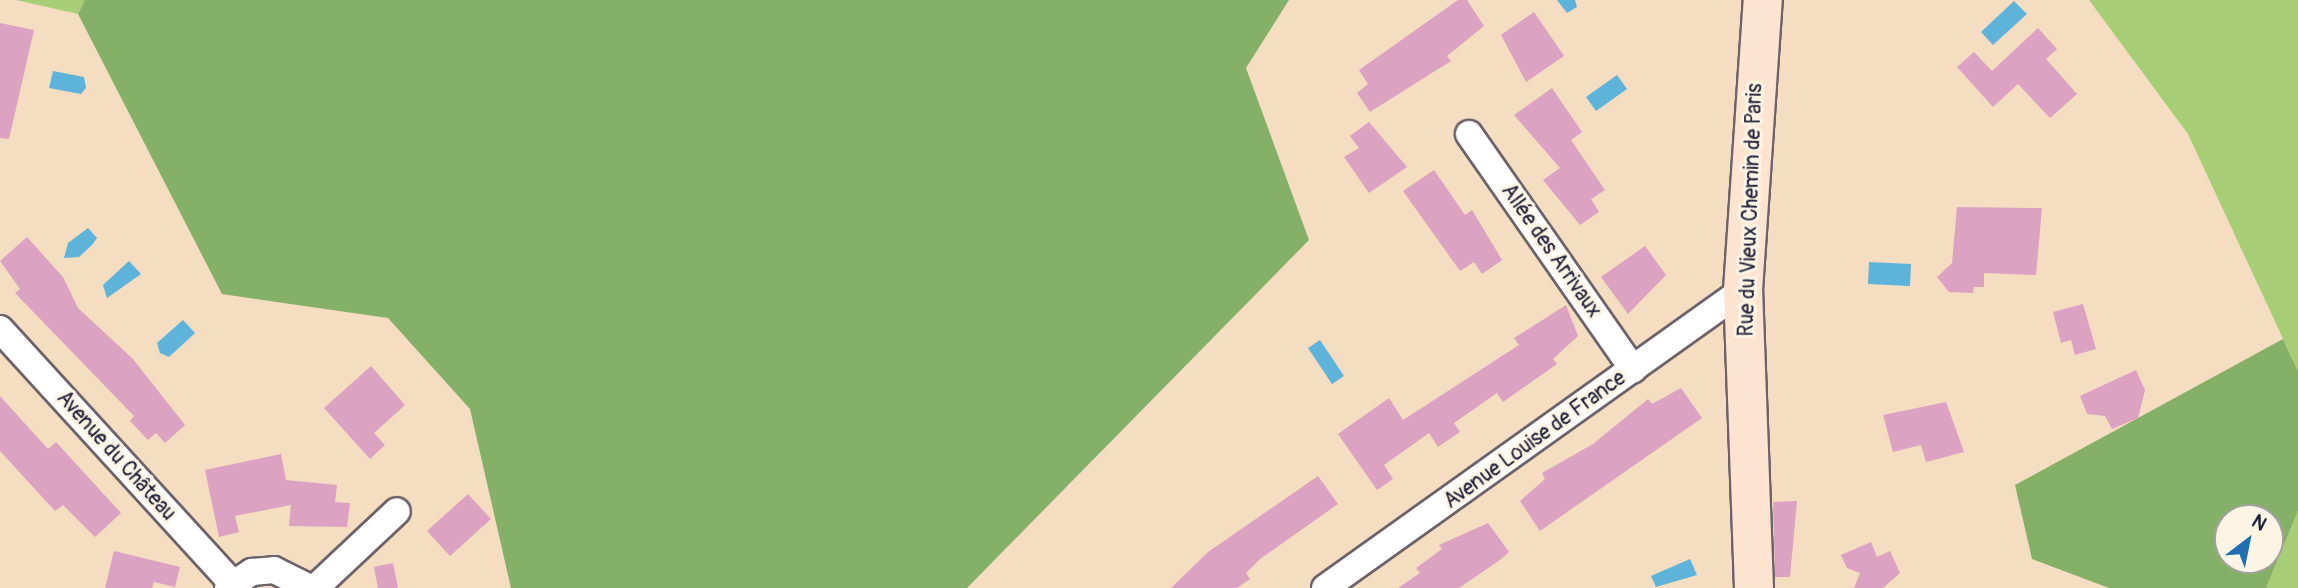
<!DOCTYPE html>
<html>
<head>
<meta charset="utf-8">
<style>
	body { margin:0 }
	#map { position:relative; width:2298px; height:588px; overflow:hidden; background:#f4ddc0; font-family:Pangolin,sans-serif }
	div>[style] { position:absolute }
	.green>* { inset:0; background:#a7cd77 }
	.forest>* { inset:0; background:#85b068 }
	.water>* { inset:0; background:#5db3da }
	.building>* { inset:0; background:#dba2c1 }
	.roads { filter:drop-shadow(2px 0 #6c636a) drop-shadow(-2px 0 #6c636a) drop-shadow(0 2px #6c636a) drop-shadow(0 -2px #6c636a) }
	.street>* { height:26px; margin:-13px; padding:0 13px; transform-origin:13px; border-radius:13px; background:#fff }
	.secondary>* { height:38px; margin:-19px; padding:0 19px; transform-origin:19px; border-radius:19px; background:#fde4d0 }
	span { translate:-50% -50%; white-space:nowrap; text-align:center; line-height:1.15; -webkit-text-stroke:6px #fcf5e5; paint-order:stroke }
	.street-label { font-size:21px; color:#22223b }
	.north { position:absolute; left:2214px; top:504px; width:70px; height:70px; box-sizing:border-box; background:#fcf5e5; border:2px solid #a5a1a1; border-radius:50%; rotate:32deg; font-size:19px; font-weight:700; line-height:28px; text-align:center; color:#22223b }
	.north::after { content:''; display:block; margin:auto; width:24px; height:32px; background:#1f6fb2; clip-path:polygon(50% 0,100% 100%,50% 72%,0 100%) }
</style>
</head>
<body>
<div id="map">
	<div class="green">
		<div style="clip-path:polygon(16px 0,85px 0,78px 14px)"></div>
		<div style="clip-path:polygon(2089px 0,2298px 0,2298px 371px,2188px 134px)"></div>
		<div style="clip-path:polygon(2298px 511px,2298px 588px,2266px 588px)"></div>
	</div>
	<div class="forest">
		<div style="clip-path:polygon(85px 0,1289px 0,1246px 68px,1309px 240px,967px 588px,511px 588px,470px 409px,388px 318px,222px 294px,78px 14px)"></div>
		<div style="clip-path:polygon(evenodd,2283px 339px,2298px 371px,2298px 511px,2266px 588px,2109px 588px,2032px 559px,2015px 485px,2283px 339px,2228px 518px,2270px 518px,2270px 560px,2228px 560px,2228px 518px)"></div>
	</div>
	<div class="water">
		<div style="clip-path:polygon(1557px 0,1575px 0,1577px 7px,1567px 13px)"></div>
		<div style="clip-path:polygon(2014px 1px,2027px 14px,1993px 45px,1981px 32px)"></div>
		<div style="clip-path:polygon(53px 71px,84px 77px,86px 88px,81px 94px,49px 88px)"></div>
		<div style="clip-path:polygon(1617px 75px,1627px 89px,1596px 111px,1586px 97px)"></div>
		<div style="clip-path:polygon(88px 228px,97px 238px,92px 245px,79px 257px,64px 258px,68px 243px)"></div>
		<div style="clip-path:polygon(129px 261px,141px 274px,107px 298px,103px 285px)"></div>
		<div style="clip-path:polygon(1869px 262px,1911px 264px,1910px 286px,1868px 284px)"></div>
		<div style="clip-path:polygon(183px 320px,195px 333px,169px 357px,160px 353px,157px 343px)"></div>
		<div style="clip-path:polygon(1320px 340px,1344px 376px,1332px 384px,1308px 348px)"></div>
		<div style="clip-path:polygon(1690px 559px,1697px 575px,1656px 587px,1651px 576px)"></div>
	</div>
	<div class="building">
		<div style="clip-path:polygon(1458px 0,1467px 0,1484px 26px,1447px 56px,1451px 61px,1370px 112px,1357px 93px,1368px 84px,1359px 70px)"></div>
		<div style="clip-path:polygon(1534px 12px,1564px 56px,1526px 82px,1501px 35px)"></div>
		<div style="clip-path:polygon(0 23px,34px 30px,9px 139px,0 138px)"></div>
		<div style="clip-path:polygon(2038px 28px,2057px 49px,2046px 59px,2077px 94px,2050px 118px,2018px 84px,1993px 107px,1957px 67px,1974px 52px,1992px 71px)"></div>
		<div style="clip-path:polygon(1552px 88px,1582px 132px,1571px 140px,1605px 190px,1591px 199px,1599px 212px,1580px 225px,1543px 180px,1560px 168px,1514px 115px)"></div>
		<div style="clip-path:polygon(1369px 122px,1407px 167px,1369px 193px,1344px 157px,1359px 148px,1350px 136px)"></div>
		<div style="clip-path:polygon(1434px 170px,1465px 215px,1472px 210px,1502px 260px,1482px 274px,1474px 262px,1460px 271px,1403px 191px)"></div>
		<div style="clip-path:polygon(1957px 207px,2042px 208px,2036px 275px,1984px 273px,1984px 287px,1974px 287px,1973px 293px,1949px 292px,1937px 277px,1952px 263px)"></div>
		<div style="clip-path:polygon(27px 237px,63px 277px,78px 308px,133px 359px,185px 425px,165px 443px,156px 433px,148px 440px,130px 421px,134px 416px,15px 293px,20px 289px,0 261px)"></div>
		<div style="clip-path:polygon(1645px 246px,1666px 275px,1628px 314px,1601px 277px)"></div>
		<div style="clip-path:polygon(2083px 304px,2096px 349px,2075px 355px,2071px 340px,2061px 343px,2053px 312px)"></div>
		<div style="clip-path:polygon(1566px 305px,1578px 336px,1553px 359px,1557px 364px,1503px 402px,1497px 393px,1454px 423px,1460px 432px,1438px 447px,1429px 433px,1384px 465px,1393px 479px,1377px 490px,1338px 434px,1389px 398px,1403px 420px,1519px 345px,1514px 338px)"></div>
		<div style="clip-path:polygon(371px 366px,405px 405px,374px 433px,385px 445px,370px 459px,324px 408px)"></div>
		<div style="clip-path:polygon(2136px 370px,2145px 390px,2138px 418px,2112px 429px,2105px 416px,2087px 414px,2080px 396px)"></div>
		<div style="clip-path:polygon(1681px 388px,1702px 418px,1540px 531px,1520px 501px,1545px 479px,1542px 473px,1593px 444px,1648px 399px,1652px 404px)"></div>
		<div style="clip-path:polygon(0 396px,48px 449px,56px 442px,121px 513px,95px 537px,63px 505px,55px 511px,0 451px)"></div>
		<div style="clip-path:polygon(1946px 402px,1964px 452px,1926px 462px,1921px 445px,1893px 452px,1883px 415px)"></div>
		<div style="clip-path:polygon(281px 454px,286px 480px,337px 485px,335px 502px,350px 503px,347px 527px,289px 526px,291px 505px,235px 516px,239px 532px,219px 537px,205px 470px)"></div>
		<div style="clip-path:polygon(1318px 476px,1338px 504px,1260px 559px,1246px 573px,1250px 579px,1237px 588px,1171px 588px,1208px 552px)"></div>
		<div style="clip-path:polygon(468px 494px,491px 519px,450px 556px,427px 531px)"></div>
		<div style="clip-path:polygon(1797px 501px,1790px 577px,1775px 577px,1773px 502px)"></div>
		<div style="clip-path:polygon(1488px 523px,1509px 552px,1500px 560px,1459px 588px,1398px 588px,1420px 573px,1416px 568px,1442px 549px,1439px 545px)"></div>
		<div style="clip-path:polygon(1871px 542px,1877px 557px,1890px 551px,1900px 573px,1883px 588px,1854px 588px,1860px 573px,1847px 568px,1841px 555px)"></div>
		<div style="clip-path:polygon(114px 551px,180px 567px,175px 587px,154px 582px,152px 588px,105px 588px)"></div>
		<div style="clip-path:polygon(393px 563px,398px 588px,378px 588px,374px 567px)"></div>
	</div>
	<div class="roads">
		<div class="street">
			<div style="left:1469px;top:134px;width:287px;rotate:55.1deg"></div>
			<div style="left:0;top:329px;width:344px;rotate:47.6deg"></div>
			<div style="left:228px;top:588px;width:29px;rotate:-34deg"></div>
			<div style="left:252px;top:572px;width:22px;rotate:-5deg"></div>
			<div style="left:274px;top:570px;width:40px;rotate:26.6deg"></div>
			<div style="left:315px;top:588px;width:112px;rotate:-43.2deg"></div>
			<div style="left:1325px;top:588px;width:513px;rotate:-35.49deg"></div>
		</div>
		<div class="secondary">
			<div style="left:1754px;top:588px;width:298px;rotate:-92.1deg"></div>
			<div style="left:1743px;top:290px;width:291px;rotate:-86.1deg"></div>
		</div>
	</div>
	<div class="street-label">
		<span style="left:1751px;top:210px;rotate:-88deg">Rue du Vieux Chemin de Paris</span>
		<span style="left:1551px;top:251px;rotate:55deg">Allée des Arrivaux</span>
		<span style="left:1535px;top:440px;rotate:-36deg">Avenue Louise de France</span>
		<span style="left:116px;top:456px;rotate:48deg">Avenue du Château</span>
	</div>
	<div class="north">N</div>
</div>
</body>
</html>
